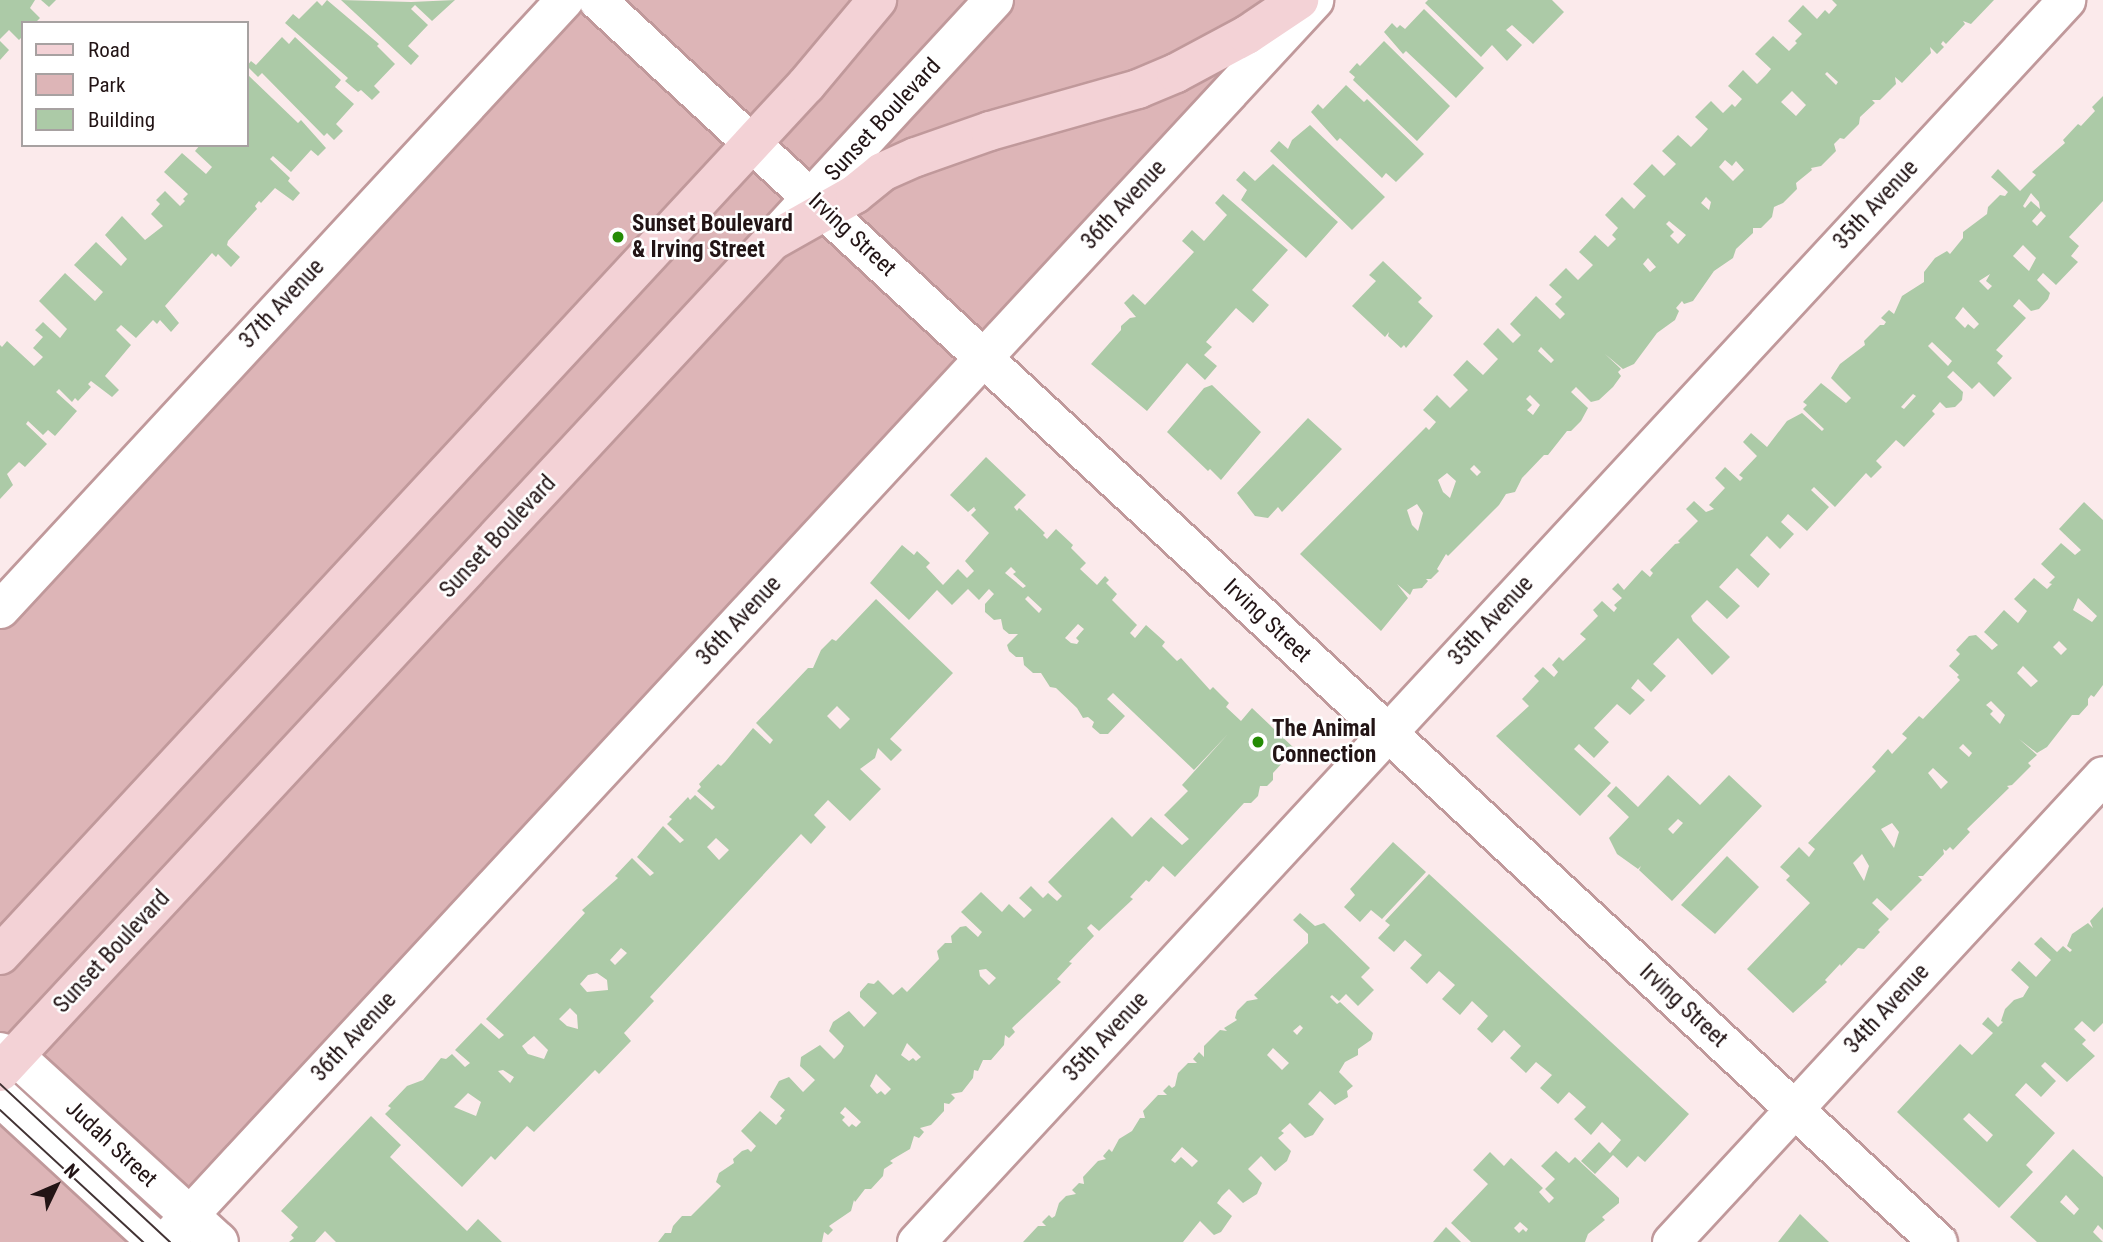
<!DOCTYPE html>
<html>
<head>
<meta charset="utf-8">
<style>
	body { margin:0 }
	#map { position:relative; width:2103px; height:1242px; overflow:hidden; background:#fbeaeb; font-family:"Roboto Condensed",sans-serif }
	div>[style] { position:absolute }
	.green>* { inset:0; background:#ddb5b7 }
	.building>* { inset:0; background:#accaa7 }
	.roads { filter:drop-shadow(2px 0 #c0999b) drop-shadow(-2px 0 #c0999b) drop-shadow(0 2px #c0999b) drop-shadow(0 -2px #c0999b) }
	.minor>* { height:37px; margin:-18.5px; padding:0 18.5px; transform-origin:18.5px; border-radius:18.5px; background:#fff }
	.tertiary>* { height:38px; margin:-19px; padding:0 19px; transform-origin:19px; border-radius:19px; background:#fff }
	.secondary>* { height:38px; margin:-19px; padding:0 19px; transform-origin:19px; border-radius:19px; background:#f3d2d6 }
	.tram>* { height:2px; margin:-1px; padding:0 1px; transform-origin:1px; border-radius:1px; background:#423334 }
	.dots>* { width:19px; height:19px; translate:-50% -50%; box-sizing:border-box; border:4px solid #fff; border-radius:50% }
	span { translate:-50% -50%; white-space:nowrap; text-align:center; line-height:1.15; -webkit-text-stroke:5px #fff; paint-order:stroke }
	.street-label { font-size:23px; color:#221415 }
	.poi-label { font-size:23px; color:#221415; font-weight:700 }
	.left { translate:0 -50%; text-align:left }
	.legend { position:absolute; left:21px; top:21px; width:228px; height:126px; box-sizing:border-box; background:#fff; border:2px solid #a7a1a1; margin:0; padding:9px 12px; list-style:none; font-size:21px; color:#221415 }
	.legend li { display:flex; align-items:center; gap:14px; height:35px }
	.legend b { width:35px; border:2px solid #a7a1a1 }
	.north { position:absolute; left:21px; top:1151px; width:70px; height:70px; -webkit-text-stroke:5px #fff; paint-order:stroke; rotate:46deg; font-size:19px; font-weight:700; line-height:28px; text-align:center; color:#221415 }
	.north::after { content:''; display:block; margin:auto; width:24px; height:32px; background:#221415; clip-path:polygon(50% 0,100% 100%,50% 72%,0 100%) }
</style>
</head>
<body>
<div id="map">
	<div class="green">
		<div style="clip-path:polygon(564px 0,1314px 0,163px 1242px,0 1242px,0 609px)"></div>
	</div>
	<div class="building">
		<div style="clip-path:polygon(0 0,35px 0,30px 8px,40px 18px,35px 23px,23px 23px,23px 36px,19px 40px,9px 30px,0 39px)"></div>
		<div style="clip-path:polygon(41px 0,56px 0,49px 7px)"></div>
		<div style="clip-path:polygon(327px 0,379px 44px,377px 46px,395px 64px,374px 86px,380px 92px,372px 100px,361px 90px,358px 92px,345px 81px,348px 78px,285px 23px,293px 14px,299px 19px,317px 1px,322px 6px)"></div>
		<div style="clip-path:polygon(341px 0,411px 2px,455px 0,432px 21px,415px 5px,411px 9px,428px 25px,408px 46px,419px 56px,411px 65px)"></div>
		<div style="clip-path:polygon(1428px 0,1552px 0,1564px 12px,1533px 44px,1512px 25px,1506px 30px,1522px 45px,1507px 61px,1492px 45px,1481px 57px,1425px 3px)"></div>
		<div style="clip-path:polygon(evenodd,1832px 0,1994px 0,1971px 24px,1963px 21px,1965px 24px,1946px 44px,1943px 41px,1941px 44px,1944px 47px,1937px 54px,1930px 47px,1931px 53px,1902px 83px,1895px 77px,1896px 84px,1880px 100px,1872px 100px,1875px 103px,1860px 117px,1859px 124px,1844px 139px,1840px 138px,1834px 144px,1836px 151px,1821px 166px,1811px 168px,1812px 170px,1796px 183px,1797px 189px,1783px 203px,1774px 207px,1772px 217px,1761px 228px,1753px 228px,1753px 233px,1736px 249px,1733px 258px,1714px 271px,1693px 301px,1684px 304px,1682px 301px,1676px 308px,1679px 311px,1675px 320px,1657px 333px,1634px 364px,1623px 369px,1605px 354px,1621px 369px,1618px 372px,1621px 376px,1613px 387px,1599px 400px,1591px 402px,1576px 387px,1571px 392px,1588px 408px,1581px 421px,1571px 431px,1567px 431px,1548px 455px,1544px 455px,1522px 478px,1515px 492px,1506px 494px,1499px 505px,1448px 556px,1446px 554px,1437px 569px,1439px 571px,1431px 579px,1426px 579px,1428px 581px,1422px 588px,1413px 589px,1410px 595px,1397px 584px,1408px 598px,1381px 631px,1300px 554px,1426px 427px,1429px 430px,1436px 422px,1423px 410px,1437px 395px,1450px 408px,1468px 390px,1453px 375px,1467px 360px,1483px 375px,1498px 359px,1483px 344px,1498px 328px,1513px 343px,1521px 335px,1510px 324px,1536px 296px,1560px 319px,1565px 314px,1555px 304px,1562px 297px,1549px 285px,1566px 268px,1578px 280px,1593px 265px,1579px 252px,1595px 235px,1608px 247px,1616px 239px,1612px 235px,1618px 228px,1605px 215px,1622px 197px,1634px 209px,1641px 201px,1646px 196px,1633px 184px,1652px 164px,1664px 176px,1676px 164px,1662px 151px,1678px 135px,1691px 147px,1701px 137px,1708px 129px,1695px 117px,1711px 101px,1723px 113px,1732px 104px,1735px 107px,1742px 99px,1728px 86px,1743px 70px,1757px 84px,1766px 75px,1771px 69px,1755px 54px,1773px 36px,1789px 51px,1797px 43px,1795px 41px,1802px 34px,1788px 21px,1803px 5px,1817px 19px,1825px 10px,1829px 14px,1837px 5px,1832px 0,1827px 72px,1838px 82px,1836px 85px,1825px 74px,1827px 72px,1832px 0,1792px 91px,1806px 105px,1796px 116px,1781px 102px,1792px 91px,1832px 0,1725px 160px,1732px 166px,1736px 161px,1744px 170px,1733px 181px,1719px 167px,1725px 160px,1832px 0,1706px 197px,1711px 202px,1709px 210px,1701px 203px,1706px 197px,1832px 0,1669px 221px,1686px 235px,1678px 244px,1670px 236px,1674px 232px,1666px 224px,1669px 221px,1832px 0,1648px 258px,1656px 267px,1650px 272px,1643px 264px,1648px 258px,1832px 0,1541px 347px,1554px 360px,1551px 363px,1538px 351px,1541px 347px,1832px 0,1530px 395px,1540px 405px,1533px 415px,1527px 410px,1532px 405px,1526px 399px,1530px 395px,1832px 0,1474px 465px,1481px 472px,1477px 476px,1470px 469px,1474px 465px,1832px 0,1447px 473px,1456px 481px,1450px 498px,1443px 492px,1438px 480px,1447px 473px,1832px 0,1417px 504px,1423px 513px,1418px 531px,1412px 525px,1407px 510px,1417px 504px)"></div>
		<div style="clip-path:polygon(1424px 9px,1484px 68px,1456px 98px,1406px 51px,1403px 54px,1384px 32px,1392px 23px,1397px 28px,1400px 25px,1405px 29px)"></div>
		<div style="clip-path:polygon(282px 37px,289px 44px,295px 37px,341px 80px,335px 87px,354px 104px,336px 124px,343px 131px,334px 140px,327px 133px,324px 136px,262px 73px,258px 77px,247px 66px,251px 61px,256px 65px)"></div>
		<div style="clip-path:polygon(0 41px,9px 50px,0 60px)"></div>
		<div style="clip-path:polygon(1384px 41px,1450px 106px,1417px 141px,1353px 80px,1355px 77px,1349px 72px,1357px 63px,1360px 66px)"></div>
		<div style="clip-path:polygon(247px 74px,298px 123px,301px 120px,326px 148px,318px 156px,311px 150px,291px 172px,273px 156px,270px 159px,290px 178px,288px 181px,300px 193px,293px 201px,275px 188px,261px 203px,259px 201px,255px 206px,257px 209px,228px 241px,227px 245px,240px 257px,231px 267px,218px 254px,216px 257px,212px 253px,165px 306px,179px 323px,171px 332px,160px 320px,157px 324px,153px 320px,136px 338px,121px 325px,116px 330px,131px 345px,105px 376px,119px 390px,112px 397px,91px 381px,88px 384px,91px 387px,78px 401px,75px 398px,72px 402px,59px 389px,56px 392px,77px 411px,55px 436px,48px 430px,43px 435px,28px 421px,26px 424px,47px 444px,25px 467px,19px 462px,7px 474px,13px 485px,0 499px,0 345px,2px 347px,7px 341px,34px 366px,43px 357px,33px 348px,43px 337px,35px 330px,43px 322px,60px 338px,67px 329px,39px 301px,65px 273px,95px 301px,103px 292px,74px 265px,96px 242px,121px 266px,127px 259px,105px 235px,122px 216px,145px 240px,163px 226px,151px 214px,160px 204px,156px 200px,165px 191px,180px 206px,185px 201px,183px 199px,188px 194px,164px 172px,182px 153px,206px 174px,212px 167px,195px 151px,200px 145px,247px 145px)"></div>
		<div style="clip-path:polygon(1346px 85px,1364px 102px,1367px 99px,1424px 154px,1396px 182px,1386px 173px,1382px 178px,1340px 138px,1337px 141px,1311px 112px,1318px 104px,1323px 109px)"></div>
		<div style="clip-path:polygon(evenodd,2103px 96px,2103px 201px,2069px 237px,2079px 246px,2071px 256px,2078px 262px,2056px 285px,2043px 273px,2037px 280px,2050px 293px,2048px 299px,2039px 309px,2031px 311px,2019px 299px,2013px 306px,2026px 318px,1996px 350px,2003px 356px,1997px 363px,2012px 378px,1994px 397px,1979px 382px,1972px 389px,1953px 371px,1947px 377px,1963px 392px,1962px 400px,1955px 407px,1946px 408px,1940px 402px,1932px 411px,1935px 414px,1904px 447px,1896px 440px,1876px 461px,1882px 467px,1871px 478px,1866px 473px,1835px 507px,1814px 487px,1811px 490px,1829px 507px,1807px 531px,1788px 514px,1781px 522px,1794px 534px,1780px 549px,1767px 536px,1750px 555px,1770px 574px,1758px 588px,1737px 568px,1719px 587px,1740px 606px,1727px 619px,1707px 600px,1691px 616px,1693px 621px,1730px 657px,1712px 675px,1678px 638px,1653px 664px,1666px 676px,1651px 692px,1638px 679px,1631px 688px,1645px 700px,1630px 715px,1617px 704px,1594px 728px,1609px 742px,1594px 758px,1579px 744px,1574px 749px,1611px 783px,1580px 816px,1496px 736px,1529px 706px,1522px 699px,1539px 681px,1534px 676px,1543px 667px,1554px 677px,1558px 672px,1552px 665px,1559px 657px,1563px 661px,1586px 639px,1580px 634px,1598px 616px,1593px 610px,1602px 601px,1614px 612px,1617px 608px,1614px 605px,1622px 598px,1612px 589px,1618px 583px,1624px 590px,1642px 570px,1650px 577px,1653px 573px,1650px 570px,1675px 544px,1680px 543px,1678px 541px,1698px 521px,1686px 509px,1694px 501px,1706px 512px,1714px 509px,1709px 505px,1725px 488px,1715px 478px,1725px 467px,1740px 481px,1743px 478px,1739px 475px,1757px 456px,1743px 442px,1751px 433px,1767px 447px,1787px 421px,1802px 413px,1822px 431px,1824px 429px,1803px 409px,1807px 405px,1803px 402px,1821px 383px,1846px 403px,1851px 398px,1831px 378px,1840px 364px,1865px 345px,1864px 341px,1880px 325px,1884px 325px,1886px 322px,1881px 318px,1889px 310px,1894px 314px,1902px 296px,1924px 282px,1924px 272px,1935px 258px,1947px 251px,1950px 254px,1963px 238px,1963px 232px,1987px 214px,1988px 207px,2000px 195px,2005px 196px,2008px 192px,1991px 177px,1998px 169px,2020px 191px,2036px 175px,2032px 172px,2065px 143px,2063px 140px,2078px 124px,2081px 126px,2095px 111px,2092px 107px,2103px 96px,2031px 193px,2039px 202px,2040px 209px,2031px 201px,2025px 208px,2023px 206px,2031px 193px,2103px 96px,2041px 211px,2046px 216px,2037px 226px,2032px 221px,2041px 211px,2103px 96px,2023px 245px,2036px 258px,2029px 271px,2013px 256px,2023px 245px,2103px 96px,1990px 274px,1986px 281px,1992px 286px,1988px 290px,1979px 281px,1990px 274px,2103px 96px,1963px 307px,1979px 324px,1974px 329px,1968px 324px,1965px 328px,1955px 318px,1963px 307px,2103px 96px,1932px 342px,1952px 361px,1948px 366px,1928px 346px,1932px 342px,2103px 96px,1913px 394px,1916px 396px,1904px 409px,1901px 407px,1913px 394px)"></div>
		<div style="clip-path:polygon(1310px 125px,1385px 197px,1352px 230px,1270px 151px,1279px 141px,1288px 149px,1292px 140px)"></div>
		<div style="clip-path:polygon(1273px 164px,1338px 222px,1306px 258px,1241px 200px,1247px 190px,1236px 180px,1244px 171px,1255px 181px)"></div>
		<div style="clip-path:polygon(1223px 194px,1288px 250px,1252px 290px,1269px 305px,1253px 323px,1236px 308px,1206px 342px,1212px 347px,1204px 355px,1217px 366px,1205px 380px,1187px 363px,1147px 411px,1091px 364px,1121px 330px,1121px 326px,1130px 318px,1136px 317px,1124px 303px,1133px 294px,1145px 305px,1194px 252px,1182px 241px,1192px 230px,1204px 241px,1227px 215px,1215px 203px)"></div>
		<div style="clip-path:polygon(1383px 261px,1422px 298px,1418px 302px,1433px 316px,1406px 348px,1404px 345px,1401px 348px,1388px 336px,1389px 332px,1385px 337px,1352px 306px,1376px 281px,1369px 275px)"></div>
		<div style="clip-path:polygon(1212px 385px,1261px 432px,1221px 480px,1210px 469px,1208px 471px,1167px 432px,1204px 388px)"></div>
		<div style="clip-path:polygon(1308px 418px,1342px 449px,1282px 512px,1278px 507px,1268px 518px,1255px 516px,1237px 493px)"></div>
		<div style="clip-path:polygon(evenodd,986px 457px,1026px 495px,1014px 507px,1017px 511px,1019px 508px,1045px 533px,1043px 535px,1047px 539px,1056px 529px,1073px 545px,1071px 548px,1086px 563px,1080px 569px,1097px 585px,1105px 576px,1109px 580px,1106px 583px,1117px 594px,1112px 600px,1137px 625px,1130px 633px,1135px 638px,1146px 625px,1165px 642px,1162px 646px,1177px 661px,1181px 658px,1210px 690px,1213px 687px,1229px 703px,1226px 707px,1241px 721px,1252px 708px,1295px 749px,1273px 773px,1273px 780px,1267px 786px,1260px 786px,1258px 796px,1251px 803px,1244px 803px,1175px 877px,1163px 866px,1149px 882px,1146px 880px,1130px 897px,1133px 899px,1099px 931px,1091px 924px,1087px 928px,1094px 936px,1069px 962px,1072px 963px,1057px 979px,1061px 982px,1012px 1028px,1015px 1032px,1009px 1038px,1005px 1035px,1004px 1045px,991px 1060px,983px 1060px,978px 1071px,974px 1070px,973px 1078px,962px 1092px,951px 1094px,955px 1098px,949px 1104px,944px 1103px,944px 1111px,931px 1125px,920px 1128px,924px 1132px,919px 1138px,914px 1136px,910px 1149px,893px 1159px,890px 1161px,893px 1163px,884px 1169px,883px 1176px,871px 1189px,865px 1189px,855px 1202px,854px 1200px,851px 1211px,829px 1226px,833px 1230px,828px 1235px,824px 1232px,822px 1242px,658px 1242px,665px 1233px,671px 1233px,673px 1226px,682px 1216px,691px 1216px,721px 1186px,716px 1182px,719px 1173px,734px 1163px,733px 1159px,742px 1151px,748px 1149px,751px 1152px,756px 1146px,741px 1131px,760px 1111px,776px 1125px,782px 1118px,780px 1116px,785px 1110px,770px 1097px,779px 1081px,789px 1077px,803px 1092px,815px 1080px,800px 1066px,801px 1057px,820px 1045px,834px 1059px,841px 1052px,844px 1046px,829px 1031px,833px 1022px,849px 1011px,864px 1027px,877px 1013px,860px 997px,860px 992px,868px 983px,874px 984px,878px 980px,893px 995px,902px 987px,907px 992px,939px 959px,937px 951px,945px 943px,952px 943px,951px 936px,960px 927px,966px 926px,978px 937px,982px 932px,961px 912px,981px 892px,1002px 912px,1009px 904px,1024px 918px,1032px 910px,1019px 898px,1031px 886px,1043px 898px,1048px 893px,1057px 901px,1062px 896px,1048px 882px,1112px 817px,1132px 837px,1151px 817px,1182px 845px,1189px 839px,1164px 815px,1188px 791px,1182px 785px,1228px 734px,1194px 770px,1113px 693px,1107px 699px,1125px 716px,1108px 734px,1100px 734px,1092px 727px,1094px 722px,1088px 717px,1083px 718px,1077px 708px,1056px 688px,1050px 687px,1041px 673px,1033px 673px,1024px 665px,1023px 657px,1016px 657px,1009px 651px,1007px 645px,1018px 634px,1009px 634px,1003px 629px,1001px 619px,994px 620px,985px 612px,985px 604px,994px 594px,989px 589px,979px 600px,968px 589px,952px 605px,937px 590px,909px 620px,870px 583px,902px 545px,914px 555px,917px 551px,930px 563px,926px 567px,943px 585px,958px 569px,967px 578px,974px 571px,965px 561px,989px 533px,971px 515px,976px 510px,974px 507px,968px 512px,950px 495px,986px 457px,1011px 567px,1016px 572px,1013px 574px,1026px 586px,1023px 588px,1005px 573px,1011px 567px,986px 457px,1028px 596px,1042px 609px,1039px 613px,1025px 599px,1028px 596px,986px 457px,1078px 624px,1084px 629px,1076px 638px,1079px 641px,1077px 644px,1071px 643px,1065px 638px,1078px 624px,986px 457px,986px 969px,996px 978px,989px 985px,980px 976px,979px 970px,986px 969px,986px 457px,907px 1043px,921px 1057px,916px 1061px,913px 1058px,909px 1061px,901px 1055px,907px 1043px,986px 457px,876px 1074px,891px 1089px,885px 1095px,881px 1091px,877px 1094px,870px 1086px,876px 1074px,986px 457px,845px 1107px,861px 1122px,856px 1127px,852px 1124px,849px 1127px,842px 1120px,845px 1117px,840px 1113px,845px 1107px)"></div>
		<div style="clip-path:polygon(evenodd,2084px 502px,2103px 520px,2103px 685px,2094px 697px,2091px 695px,2088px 699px,2088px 705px,2079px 715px,2072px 715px,2047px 747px,2037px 753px,2019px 739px,2037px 755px,2028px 763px,2031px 766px,2012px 785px,2007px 786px,2009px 788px,1967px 829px,1970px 832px,1953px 850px,1950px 847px,1946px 851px,1943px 849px,1944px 854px,1923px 876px,1918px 876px,1922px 880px,1891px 911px,1877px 898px,1872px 903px,1889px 919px,1878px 930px,1880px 932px,1864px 949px,1858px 948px,1841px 966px,1840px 964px,1825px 980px,1827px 982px,1793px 1013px,1747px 969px,1810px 903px,1786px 880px,1790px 876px,1780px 867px,1799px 847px,1809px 857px,1815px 849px,1808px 843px,1876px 771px,1872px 767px,1888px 749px,1892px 754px,1907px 738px,1902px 734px,1919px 716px,1923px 719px,1960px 680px,1957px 677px,1959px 675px,1949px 666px,1960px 654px,1956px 650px,1969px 636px,1976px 635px,1992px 650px,1998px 645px,1984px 632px,2004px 610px,2018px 623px,2027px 611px,2014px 599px,2034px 578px,2047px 589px,2052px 584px,2049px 583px,2055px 577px,2041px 564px,2061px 543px,2075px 555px,2081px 550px,2059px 529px,2084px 502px,2078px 598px,2097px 616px,2092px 622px,2073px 610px,2078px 598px,2084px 502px,2059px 641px,2067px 649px,2061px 655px,2053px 647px,2059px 641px,2084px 502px,2023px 666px,2038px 681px,2031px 687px,2017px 673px,2023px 666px,2084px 502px,1991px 701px,2005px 715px,2000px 724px,1990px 714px,1993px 711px,1986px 705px,1991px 701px,2084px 502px,1963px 744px,1972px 753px,1969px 757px,1959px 748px,1963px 744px,2084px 502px,1933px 768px,1948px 782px,1941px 789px,1928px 773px,1933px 768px,2084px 502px,1892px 823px,1899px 832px,1894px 848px,1881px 829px,1892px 823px,2084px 502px,1862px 854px,1869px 866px,1864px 881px,1853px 863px,1862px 854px)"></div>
		<div style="clip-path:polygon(evenodd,876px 599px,953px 673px,890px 739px,902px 750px,891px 761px,878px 748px,875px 758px,860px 769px,881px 789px,850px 821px,828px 800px,814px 815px,826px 827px,811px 844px,801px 834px,650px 997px,654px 1001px,624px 1033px,631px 1041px,599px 1074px,595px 1070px,534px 1132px,527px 1126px,495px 1160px,491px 1156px,462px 1187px,385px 1114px,391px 1108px,388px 1106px,407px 1086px,423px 1080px,441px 1058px,446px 1059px,452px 1054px,465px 1067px,470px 1063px,455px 1050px,481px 1023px,499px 1039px,504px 1035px,486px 1019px,585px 913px,582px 910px,618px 878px,615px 876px,632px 858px,650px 876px,654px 873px,637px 857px,663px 826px,680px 843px,684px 840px,667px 824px,672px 819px,669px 817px,688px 797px,690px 800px,695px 795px,712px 810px,715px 807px,697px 791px,701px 787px,699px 784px,718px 764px,721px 766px,725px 762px,753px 728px,770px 744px,773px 740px,756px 723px,808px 668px,813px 668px,821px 650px,832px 639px,836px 641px,876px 599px,837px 706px,850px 719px,840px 729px,827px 716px,837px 706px,876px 599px,716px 838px,729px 850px,719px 860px,707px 847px,716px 838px,876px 599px,621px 948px,627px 953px,615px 965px,610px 960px,621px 948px,876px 599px,597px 973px,607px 980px,608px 990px,587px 992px,580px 984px,588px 975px,597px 973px,876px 599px,570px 1008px,577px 1015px,578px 1029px,567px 1026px,559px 1019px,570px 1008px,876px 599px,534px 1036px,548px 1050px,544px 1059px,528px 1054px,522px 1046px,534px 1036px,876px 599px,503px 1070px,514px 1077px,510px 1083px,498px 1071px,503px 1070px,876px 599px,468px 1093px,481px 1102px,476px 1116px,454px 1107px,468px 1093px)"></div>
		<div style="clip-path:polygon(evenodd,1668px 775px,1700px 805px,1729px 775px,1762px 806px,1672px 901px,1639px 870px,1641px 866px,1638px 869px,1617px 854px,1609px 838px,1629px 817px,1607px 796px,1616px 786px,1638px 807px,1668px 775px,1678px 819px,1683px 823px,1673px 834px,1668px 829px,1678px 819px)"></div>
		<div style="clip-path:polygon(1393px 842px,1426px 872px,1382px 919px,1371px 910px,1360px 922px,1344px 907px,1355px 895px,1350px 889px)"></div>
		<div style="clip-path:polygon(1727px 856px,1759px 887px,1715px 934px,1681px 905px)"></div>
		<div style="clip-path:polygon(1429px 874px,1689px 1114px,1645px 1162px,1638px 1156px,1627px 1168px,1613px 1155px,1595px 1174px,1581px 1161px,1599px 1142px,1610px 1153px,1621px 1140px,1602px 1122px,1591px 1135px,1574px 1119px,1586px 1107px,1569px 1092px,1558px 1104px,1540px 1088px,1552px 1075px,1536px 1062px,1526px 1073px,1510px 1058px,1521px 1046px,1504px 1030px,1492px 1043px,1477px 1029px,1488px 1016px,1472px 1001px,1460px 1015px,1442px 999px,1455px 985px,1439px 971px,1427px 984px,1410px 968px,1422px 955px,1405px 940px,1394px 952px,1378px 938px,1390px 925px,1385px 921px)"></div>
		<div style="clip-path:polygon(evenodd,2103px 907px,2103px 1023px,2094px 1032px,2082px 1021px,2074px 1029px,2086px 1040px,2082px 1044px,2095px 1056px,2067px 1082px,2045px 1062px,2041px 1066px,2056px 1081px,2041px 1097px,2026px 1083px,2015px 1095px,2055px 1133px,2026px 1165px,2033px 1172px,1999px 1208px,1897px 1112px,1960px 1044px,1972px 1055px,1993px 1033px,1982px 1024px,1988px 1017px,1998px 1027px,2003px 1022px,2001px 1021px,2005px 1009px,2014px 1000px,2023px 997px,2029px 987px,2011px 970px,2019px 961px,2036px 977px,2051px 960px,2034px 944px,2041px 937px,2057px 952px,2063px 946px,2070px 952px,2072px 950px,2067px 946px,2072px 934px,2088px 923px,2093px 928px,2090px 921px,2103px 907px,1969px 1113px,1993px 1135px,1987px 1142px,1963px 1119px,1969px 1113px)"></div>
		<div style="clip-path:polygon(evenodd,1300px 913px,1315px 926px,1324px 923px,1370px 968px,1361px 977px,1374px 990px,1358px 1006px,1346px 994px,1339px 1001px,1332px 995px,1330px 997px,1337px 1004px,1340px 1002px,1373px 1033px,1371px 1040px,1358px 1049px,1358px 1055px,1345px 1062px,1339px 1072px,1353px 1086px,1347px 1091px,1348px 1097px,1335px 1105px,1320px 1091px,1313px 1099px,1308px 1104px,1324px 1119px,1313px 1135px,1305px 1138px,1290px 1123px,1281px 1131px,1284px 1133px,1278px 1138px,1291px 1151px,1287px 1161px,1275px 1171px,1261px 1156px,1248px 1169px,1262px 1183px,1257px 1194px,1243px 1203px,1229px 1189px,1222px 1196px,1217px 1203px,1232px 1216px,1221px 1232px,1214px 1235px,1200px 1221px,1183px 1242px,1023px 1242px,1038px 1226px,1046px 1226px,1042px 1222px,1049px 1215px,1052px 1218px,1055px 1216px,1059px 1203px,1066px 1196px,1076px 1194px,1072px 1190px,1079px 1183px,1084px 1184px,1083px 1177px,1098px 1161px,1106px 1159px,1103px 1156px,1109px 1149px,1112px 1152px,1119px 1139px,1132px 1131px,1140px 1118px,1145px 1118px,1143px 1111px,1158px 1095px,1167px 1095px,1163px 1091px,1169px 1085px,1172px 1088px,1175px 1086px,1178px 1073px,1188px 1063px,1197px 1063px,1193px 1059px,1199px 1052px,1204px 1057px,1204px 1046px,1220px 1030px,1227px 1031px,1224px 1028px,1237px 1020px,1235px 1018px,1237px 1011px,1247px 1001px,1258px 999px,1254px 995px,1308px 943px,1308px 934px,1293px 920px,1300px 913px,1300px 1025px,1303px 1028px,1297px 1035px,1293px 1031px,1300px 1025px,1300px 913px,1273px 1048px,1289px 1063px,1282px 1070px,1267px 1055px,1273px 1048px,1300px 913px,1182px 1147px,1198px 1161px,1192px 1167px,1181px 1157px,1175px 1163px,1171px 1160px,1182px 1147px)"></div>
		<div style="clip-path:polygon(371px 1116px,401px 1145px,390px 1157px,467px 1231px,478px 1219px,502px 1242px,336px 1242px,325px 1231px,315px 1242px,289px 1242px,294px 1238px,291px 1235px,298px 1227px,281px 1211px)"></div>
		<div style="clip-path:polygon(evenodd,2073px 1149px,2103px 1177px,2103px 1230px,2098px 1225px,2093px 1232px,2103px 1242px,2037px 1242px,2010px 1217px,2073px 1149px,2066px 1195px,2079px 1209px,2074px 1215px,2060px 1202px,2066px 1195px)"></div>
		<div style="clip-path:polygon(evenodd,1556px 1151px,1569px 1163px,1575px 1157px,1619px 1198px,1619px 1203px,1602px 1217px,1605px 1220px,1588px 1234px,1585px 1242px,1471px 1242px,1451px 1223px,1488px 1184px,1473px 1170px,1490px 1152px,1504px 1166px,1511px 1158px,1543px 1188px,1539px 1192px,1549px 1203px,1554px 1198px,1545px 1189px,1555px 1179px,1541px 1166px,1556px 1151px,1520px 1222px,1528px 1229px,1526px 1232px,1523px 1229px,1519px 1233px,1514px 1228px,1520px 1222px)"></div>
		<div style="clip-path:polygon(1800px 1214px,1829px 1242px,1778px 1242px)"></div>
		<div style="clip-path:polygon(1446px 1227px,1461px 1242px,1433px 1242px)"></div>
	</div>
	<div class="roads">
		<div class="minor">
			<div style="left:597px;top:0;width:1828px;rotate:42.81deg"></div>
			<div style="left:0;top:609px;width:830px;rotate:-47.2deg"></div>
			<div style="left:164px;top:1242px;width:1693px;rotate:-47.2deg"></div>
			<div style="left:916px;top:1242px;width:1693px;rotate:-47.2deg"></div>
			<div style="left:1671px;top:1242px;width:636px;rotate:-47.23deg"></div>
		</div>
		<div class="tertiary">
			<div style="left:777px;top:235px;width:320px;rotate:-47.3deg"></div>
			<div style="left:0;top:1052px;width:16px;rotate:15deg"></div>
			<div style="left:15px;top:1056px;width:276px;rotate:42.4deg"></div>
			<div style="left:0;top:1097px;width:214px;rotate:42.7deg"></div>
		</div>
		<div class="secondary">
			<div style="left:0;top:955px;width:1186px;rotate:-47.19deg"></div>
			<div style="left:806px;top:85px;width:111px;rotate:-50.1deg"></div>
			<div style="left:0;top:1072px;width:1134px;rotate:-47.11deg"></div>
			<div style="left:772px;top:241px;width:95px;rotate:-29.5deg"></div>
			<div style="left:855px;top:194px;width:35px;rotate:-39deg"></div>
			<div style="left:882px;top:172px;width:37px;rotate:-24deg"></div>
			<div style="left:916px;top:157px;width:78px;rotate:-19.4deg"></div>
			<div style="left:990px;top:131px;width:154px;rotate:-15.8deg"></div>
			<div style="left:1138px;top:89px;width:41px;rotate:-22.8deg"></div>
			<div style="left:1176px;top:73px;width:81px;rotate:-28.2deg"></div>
			<div style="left:1247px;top:35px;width:63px;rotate:-33.9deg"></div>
		</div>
	</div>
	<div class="tram">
		<div style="left:0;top:1084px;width:232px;rotate:42.9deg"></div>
		<div style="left:0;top:1110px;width:195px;rotate:42.7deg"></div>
	</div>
	<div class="dots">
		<div style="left:618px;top:237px;background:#248b04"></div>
		<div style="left:1258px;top:742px;background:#248b04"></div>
	</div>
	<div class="street-label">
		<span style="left:883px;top:120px;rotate:-47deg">Sunset Boulevard</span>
		<span style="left:1124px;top:205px;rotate:-47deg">36th Avenue</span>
		<span style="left:1876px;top:205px;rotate:-47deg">35th Avenue</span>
		<span style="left:852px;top:235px;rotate:43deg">Irving Street</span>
		<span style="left:282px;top:304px;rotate:-47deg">37th Avenue</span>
		<span style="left:498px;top:537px;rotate:-47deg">Sunset Boulevard</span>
		<span style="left:739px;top:621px;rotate:-47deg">36th Avenue</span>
		<span style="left:1267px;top:621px;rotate:43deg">Irving Street</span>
		<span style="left:1491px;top:621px;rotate:-47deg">35th Avenue</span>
		<span style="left:112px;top:952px;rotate:-47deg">Sunset Boulevard</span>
		<span style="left:1683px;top:1006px;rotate:43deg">Irving Street</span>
		<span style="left:1887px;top:1009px;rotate:-47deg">34th Avenue</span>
		<span style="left:354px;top:1037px;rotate:-47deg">36th Avenue</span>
		<span style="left:1106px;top:1037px;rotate:-47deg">35th Avenue</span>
		<span style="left:111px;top:1144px;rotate:43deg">Judah Street</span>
	</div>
	<div class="poi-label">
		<span class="left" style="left:632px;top:237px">Sunset Boulevard<br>&amp; Irving Street</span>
		<span class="left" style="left:1272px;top:742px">The Animal<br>Connection</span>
	</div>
	<ul class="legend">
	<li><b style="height:9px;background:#f3d2d6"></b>Road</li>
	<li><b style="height:19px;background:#ddb5b7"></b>Park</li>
	<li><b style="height:19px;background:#accaa7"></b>Building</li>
	</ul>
	<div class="north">N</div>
</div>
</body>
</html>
